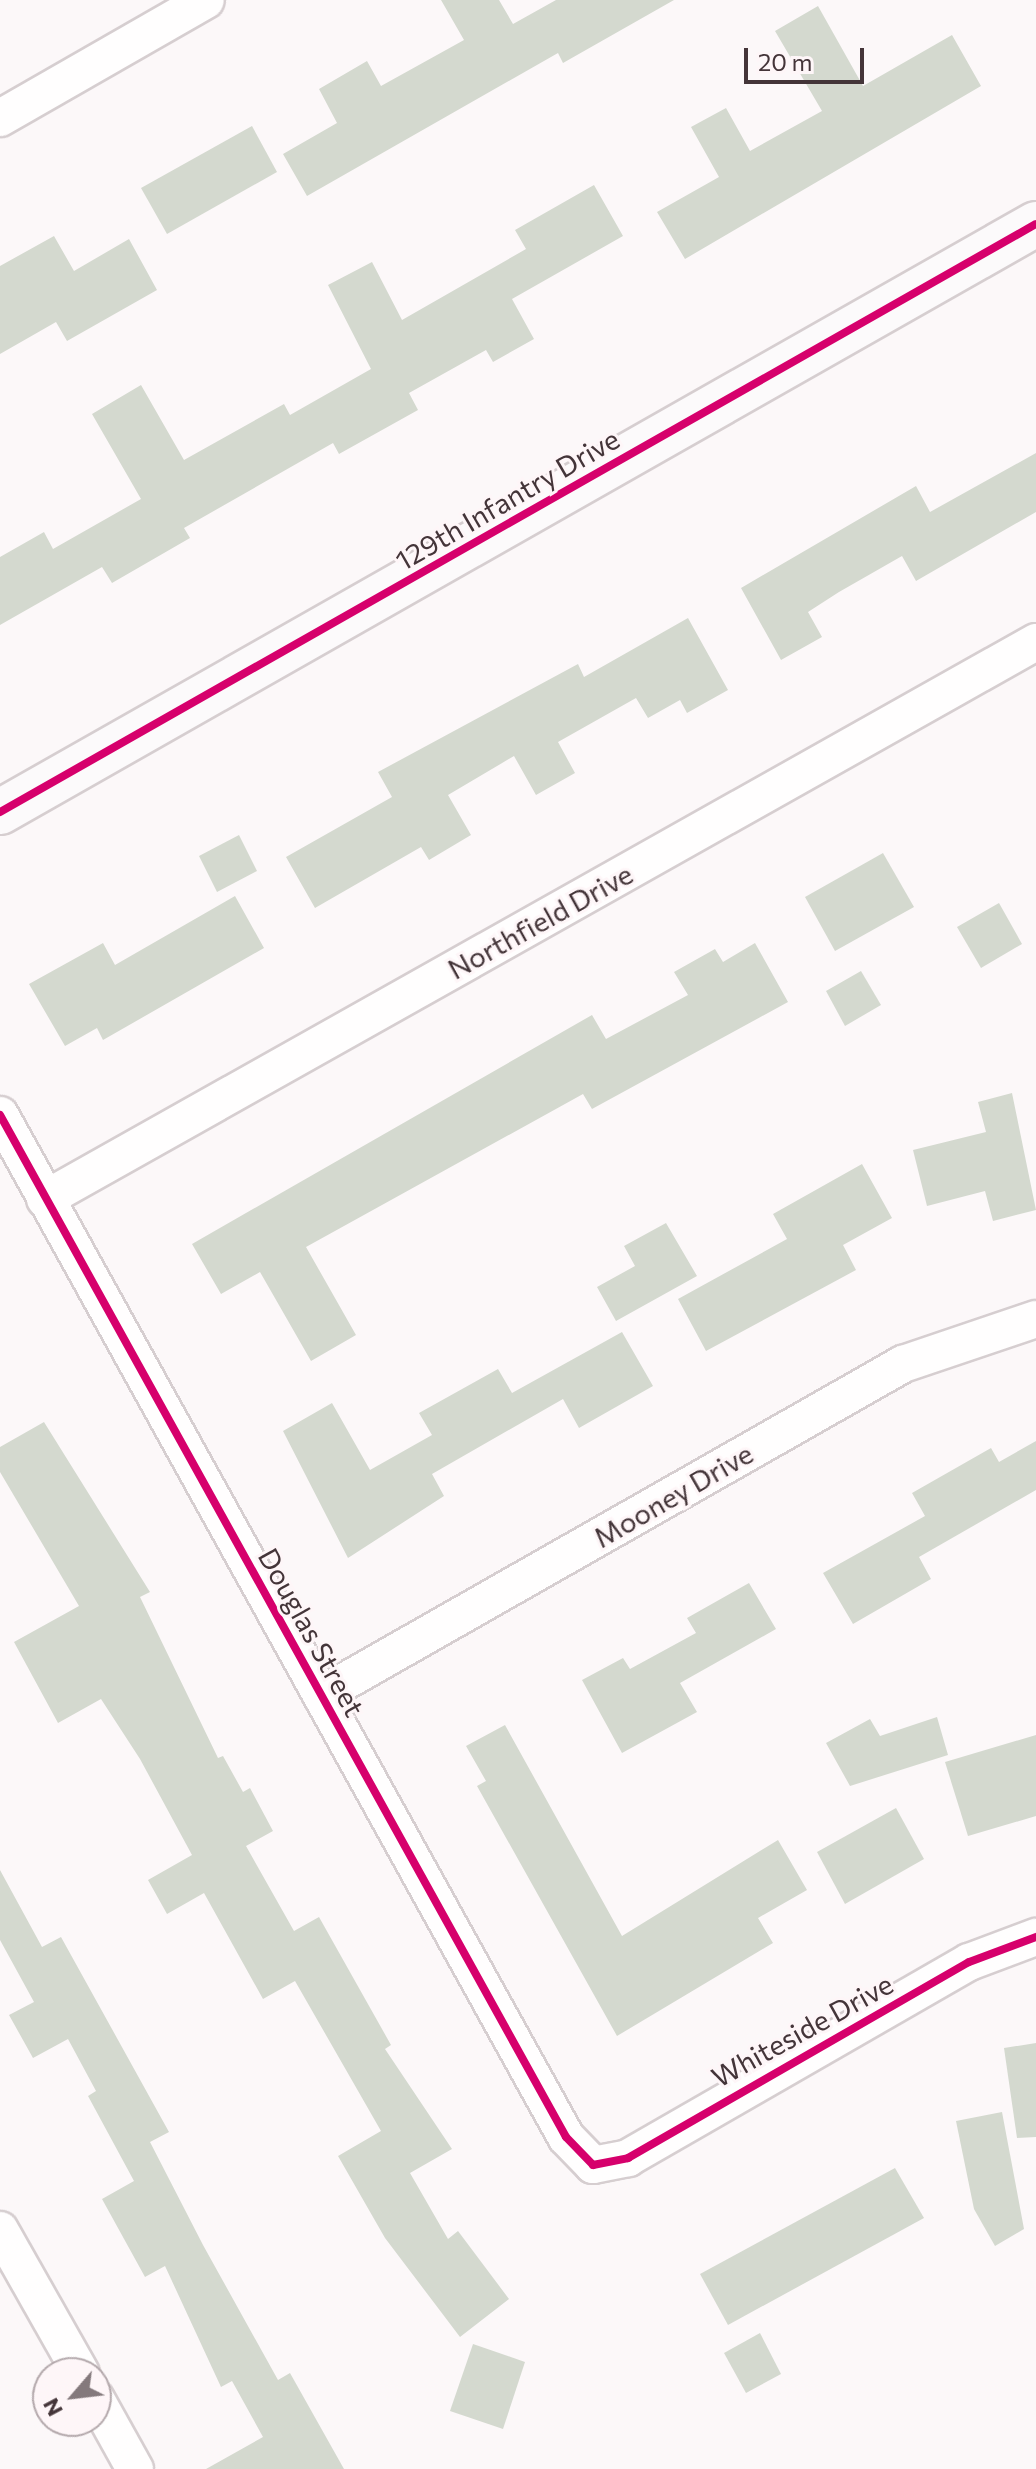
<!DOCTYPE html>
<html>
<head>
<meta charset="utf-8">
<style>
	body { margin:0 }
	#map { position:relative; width:1036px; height:2469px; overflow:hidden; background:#fcf8f9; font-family:Commissioner,sans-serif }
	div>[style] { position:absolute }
	.building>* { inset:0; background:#d4d9cf }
	.roads { filter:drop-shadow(2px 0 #d6ced0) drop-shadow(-2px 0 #d6ced0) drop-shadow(0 2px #d6ced0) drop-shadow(0 -2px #d6ced0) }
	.street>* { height:36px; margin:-18px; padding:0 18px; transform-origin:18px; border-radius:18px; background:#fffefe }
	.secondary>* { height:44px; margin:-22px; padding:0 22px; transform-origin:22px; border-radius:22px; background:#fcfafb }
	.cycleway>* { height:8px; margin:-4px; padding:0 4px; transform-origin:4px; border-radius:4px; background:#d6006c }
	span { translate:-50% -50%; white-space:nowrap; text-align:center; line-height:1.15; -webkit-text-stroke:6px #fef6f8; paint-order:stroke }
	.street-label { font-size:28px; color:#443539 }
	.north { position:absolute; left:32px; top:2357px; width:80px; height:80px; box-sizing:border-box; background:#fef6f8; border:2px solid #b4a9ac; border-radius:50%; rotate:242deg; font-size:22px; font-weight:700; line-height:32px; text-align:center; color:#443539 }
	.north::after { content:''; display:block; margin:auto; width:28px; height:36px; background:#84797c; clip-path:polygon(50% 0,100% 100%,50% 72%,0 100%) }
	.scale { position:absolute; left:744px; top:48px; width:120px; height:36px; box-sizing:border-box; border:4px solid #443539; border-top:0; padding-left:10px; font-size:24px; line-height:28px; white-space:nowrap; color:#443539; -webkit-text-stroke:6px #fef6f8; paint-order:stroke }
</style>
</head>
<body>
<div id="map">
	<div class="building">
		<div style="clip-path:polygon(441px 0,499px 0,513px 24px,556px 0,674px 0,563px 63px,558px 53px,307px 196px,283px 154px,337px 123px,319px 89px,367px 61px,381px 86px,464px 40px)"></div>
		<div style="clip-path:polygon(818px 6px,863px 86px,952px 35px,981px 86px,685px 259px,657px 212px,719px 177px,691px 127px,726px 108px,750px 151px,822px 111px,775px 31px)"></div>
		<div style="clip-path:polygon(252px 126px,277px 172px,167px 234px,141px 188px)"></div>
		<div style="clip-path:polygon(594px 185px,623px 236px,512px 299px,534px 339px,493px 362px,486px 350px,409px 393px,418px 410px,339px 454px,333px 443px,184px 528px,190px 538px,112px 583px,102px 567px,0 625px,0 557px,44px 532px,53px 549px,141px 499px,92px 414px,141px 385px,184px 460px,284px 404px,290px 415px,371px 369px,328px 285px,372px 262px,402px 320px,526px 249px,515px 230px)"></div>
		<div style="clip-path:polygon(54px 236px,74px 271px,129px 239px,157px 290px,67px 341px,56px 322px,0 354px,0 266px)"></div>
		<div style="clip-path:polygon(1036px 453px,1036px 512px,916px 581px,902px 556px,839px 592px,808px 612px,822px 637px,781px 660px,741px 588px,916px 486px,930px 512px)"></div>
		<div style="clip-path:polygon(688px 618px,728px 690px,687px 713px,680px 700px,648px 718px,636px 698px,558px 742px,575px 773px,536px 795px,514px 756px,448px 795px,471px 835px,429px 860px,421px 847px,315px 908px,286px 857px,392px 797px,378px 772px,578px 664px,584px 677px)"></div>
		<div style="clip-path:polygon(239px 835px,257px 871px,217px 892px,199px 856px)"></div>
		<div style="clip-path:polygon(883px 853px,914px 907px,835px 951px,805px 897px)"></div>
		<div style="clip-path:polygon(235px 896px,264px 948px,103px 1040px,97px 1028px,65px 1046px,29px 984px,103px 943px,115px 965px)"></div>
		<div style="clip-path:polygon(999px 903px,1022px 944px,981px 968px,957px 927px)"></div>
		<div style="clip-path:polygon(755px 943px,788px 1002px,592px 1109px,583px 1094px,306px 1247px,356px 1335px,311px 1361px,260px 1272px,221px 1294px,192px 1244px,592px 1015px,606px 1039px,688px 995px,674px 972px,715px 949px,723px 962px)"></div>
		<div style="clip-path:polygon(861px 971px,881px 1005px,845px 1026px,826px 991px)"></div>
		<div style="clip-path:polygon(1012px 1093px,1036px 1210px,993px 1221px,985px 1191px,927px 1206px,913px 1150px,986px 1132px,978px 1102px)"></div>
		<div style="clip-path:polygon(862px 1164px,892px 1218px,843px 1245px,856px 1270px,706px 1351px,678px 1299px,787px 1239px,773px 1214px)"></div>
		<div style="clip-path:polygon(666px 1223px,697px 1276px,616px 1321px,597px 1287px,635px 1266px,624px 1246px)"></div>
		<div style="clip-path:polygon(622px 1332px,653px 1386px,579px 1428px,563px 1399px,432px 1474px,444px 1496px,348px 1558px,283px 1431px,332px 1403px,370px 1470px,432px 1435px,419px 1413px,498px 1369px,512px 1393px)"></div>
		<div style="clip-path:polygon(44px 1422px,150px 1592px,140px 1597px,218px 1758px,223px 1756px,243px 1792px,250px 1788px,273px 1831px,246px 1846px,294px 1931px,319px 1917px,391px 2045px,385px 2049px,452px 2149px,410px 2173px,448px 2239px,458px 2231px,509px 2299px,460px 2337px,385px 2238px,338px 2156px,381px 2131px,295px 1981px,263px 1999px,204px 1893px,167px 1914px,148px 1880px,192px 1855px,140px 1759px,101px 1699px,58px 1723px,14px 1642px,79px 1606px,0 1472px,0 1447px)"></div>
		<div style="clip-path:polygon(1036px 1441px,1036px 1490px,919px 1557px,931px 1579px,853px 1624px,823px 1573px,925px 1516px,912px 1493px,991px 1448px,999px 1462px)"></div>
		<div style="clip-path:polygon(749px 1583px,776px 1629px,680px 1683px,697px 1712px,622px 1753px,582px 1680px,623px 1658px,630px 1669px,696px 1633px,687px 1618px)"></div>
		<div style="clip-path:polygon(937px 1717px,948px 1755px,850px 1786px,826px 1743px,870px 1719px,880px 1736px)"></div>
		<div style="clip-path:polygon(505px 1725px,622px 1936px,778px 1840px,807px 1890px,758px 1918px,773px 1943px,617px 2036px,477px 1786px,486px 1781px,466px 1746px)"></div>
		<div style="clip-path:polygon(1036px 1735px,1036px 1816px,968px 1836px,945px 1762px)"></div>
		<div style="clip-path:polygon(896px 1808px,924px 1859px,845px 1904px,817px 1852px)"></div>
		<div style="clip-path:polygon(0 1870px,42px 1947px,61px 1937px,169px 2132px,150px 2142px,203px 2245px,278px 2380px,290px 2373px,344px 2469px,206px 2469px,263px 2437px,232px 2381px,221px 2387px,165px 2266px,145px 2277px,102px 2199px,134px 2181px,88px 2096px,96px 2091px,68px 2039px,33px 2058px,9px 2015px,34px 2002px,0 1940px)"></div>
		<div style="clip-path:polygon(1036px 2043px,1036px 2137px,1017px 2138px,1004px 2048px)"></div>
		<div style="clip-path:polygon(1002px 2112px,1024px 2229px,995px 2246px,974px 2209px,956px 2121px)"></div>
		<div style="clip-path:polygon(895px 2168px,924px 2218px,728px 2325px,700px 2274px)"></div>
		<div style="clip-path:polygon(760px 2333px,781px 2374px,746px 2393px,724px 2353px)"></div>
		<div style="clip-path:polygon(473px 2344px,525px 2362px,503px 2429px,450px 2411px)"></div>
	</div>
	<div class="roads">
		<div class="street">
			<div style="left:0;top:118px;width:237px;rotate:-29.8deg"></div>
			<div style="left:0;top:1115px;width:1168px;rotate:61.02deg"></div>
			<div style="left:566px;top:2137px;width:39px;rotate:46deg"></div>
			<div style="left:593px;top:2165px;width:36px;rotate:-11deg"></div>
			<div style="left:628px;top:2158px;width:393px;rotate:-29.9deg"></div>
			<div style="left:969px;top:1962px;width:72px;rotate:-20.5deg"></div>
			<div style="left:45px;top:1199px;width:1137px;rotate:-29.34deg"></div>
			<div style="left:321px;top:1695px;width:670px;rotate:-29.63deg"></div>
			<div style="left:903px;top:1364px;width:140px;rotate:-18.7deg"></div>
			<div style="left:0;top:2230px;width:164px;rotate:60.5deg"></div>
			<div style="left:96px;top:2399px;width:80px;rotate:60.9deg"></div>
		</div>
		<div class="secondary">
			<div style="left:0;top:812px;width:1191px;rotate:-29.58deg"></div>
		</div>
	</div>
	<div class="cycleway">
		<div style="left:0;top:812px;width:1191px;rotate:-29.58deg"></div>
		<div style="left:0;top:1115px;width:1168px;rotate:61.02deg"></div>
		<div style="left:566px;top:2137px;width:39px;rotate:46deg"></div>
		<div style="left:593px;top:2165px;width:36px;rotate:-11deg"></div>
		<div style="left:628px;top:2158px;width:393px;rotate:-29.9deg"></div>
		<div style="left:969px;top:1962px;width:72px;rotate:-20.5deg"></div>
	</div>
	<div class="street-label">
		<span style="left:507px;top:499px;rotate:-30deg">129th Infantry Drive</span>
		<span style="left:540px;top:921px;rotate:-29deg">Northfield Drive</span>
		<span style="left:673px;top:1495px;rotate:-30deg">Mooney Drive</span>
		<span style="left:312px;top:1632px;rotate:61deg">Douglas Street</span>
		<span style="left:802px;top:2030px;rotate:-29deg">Whiteside Drive</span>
	</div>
	<div class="north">N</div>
	<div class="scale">20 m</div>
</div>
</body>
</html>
